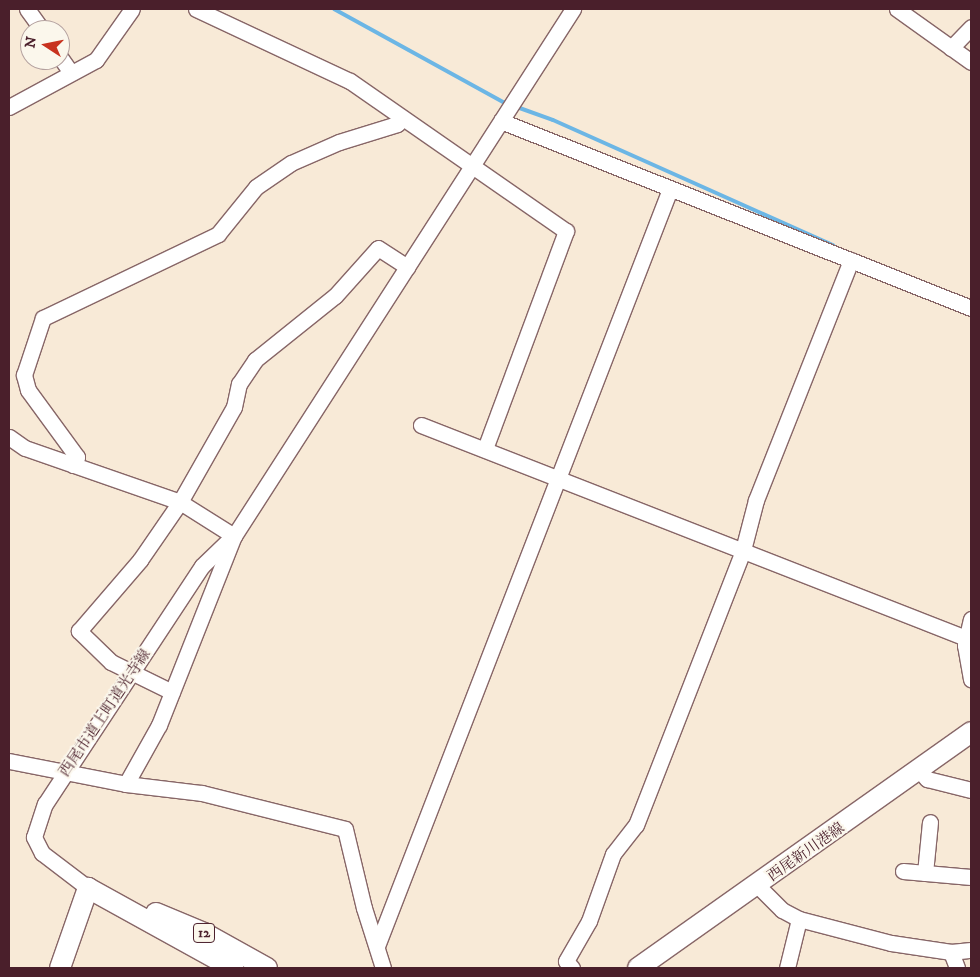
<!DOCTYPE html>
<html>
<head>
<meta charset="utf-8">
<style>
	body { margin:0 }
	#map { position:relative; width:980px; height:977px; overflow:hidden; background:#f8ead7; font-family:"IM FELL DW Pica","Noto Serif JP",serif }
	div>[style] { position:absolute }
	.stream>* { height:4px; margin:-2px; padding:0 2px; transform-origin:2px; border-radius:2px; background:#6cb6e5 }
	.roads { filter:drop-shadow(1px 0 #876667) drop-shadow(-1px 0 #876667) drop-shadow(0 1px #876667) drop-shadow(0 -1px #876667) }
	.minor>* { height:15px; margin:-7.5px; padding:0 7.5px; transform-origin:7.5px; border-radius:7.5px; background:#fff }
	.major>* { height:20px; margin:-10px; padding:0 10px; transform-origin:10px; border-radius:10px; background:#fff }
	span { translate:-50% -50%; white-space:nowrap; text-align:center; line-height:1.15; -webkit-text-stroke:4px #fbf7ec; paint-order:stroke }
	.shield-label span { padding:1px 4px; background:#fbf7ec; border:1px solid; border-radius:4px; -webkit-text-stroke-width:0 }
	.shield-label { font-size:14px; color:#4a1f2b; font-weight:700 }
	.street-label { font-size:15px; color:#4a1f2b }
	.frame { position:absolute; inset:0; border:10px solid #4a1f2b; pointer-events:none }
	.north { position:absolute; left:20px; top:20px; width:50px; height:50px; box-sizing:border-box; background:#fbf7ec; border:1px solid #b4a19f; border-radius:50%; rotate:281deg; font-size:14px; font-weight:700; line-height:20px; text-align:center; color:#4a1f2b }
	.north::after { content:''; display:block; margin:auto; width:18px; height:22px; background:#c8321e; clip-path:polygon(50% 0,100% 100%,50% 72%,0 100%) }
</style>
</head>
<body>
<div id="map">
	<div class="stream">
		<div style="left:334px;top:9px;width:197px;rotate:28.8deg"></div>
		<div style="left:514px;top:106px;width:41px;rotate:19.7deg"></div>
		<div style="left:553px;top:120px;width:307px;rotate:24.1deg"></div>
	</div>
	<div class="roads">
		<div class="minor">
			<div style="left:27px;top:9px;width:26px;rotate:54deg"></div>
			<div style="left:196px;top:9px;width:170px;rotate:25.1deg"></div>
			<div style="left:350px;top:81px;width:263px;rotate:34.8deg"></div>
			<div style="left:566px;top:231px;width:233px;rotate:110.4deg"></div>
			<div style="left:897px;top:9px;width:91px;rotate:35.6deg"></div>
			<div style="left:951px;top:48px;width:29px;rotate:-46deg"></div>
			<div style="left:60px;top:57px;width:19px;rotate:55deg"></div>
			<div style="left:9px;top:107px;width:99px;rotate:-28.4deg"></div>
			<div style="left:96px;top:60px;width:62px;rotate:-54.8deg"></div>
			<div style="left:501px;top:121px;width:506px;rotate:21.7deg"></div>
			<div style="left:421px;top:425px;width:585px;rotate:21.35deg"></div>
			<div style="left:9px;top:437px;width:19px;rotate:35deg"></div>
			<div style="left:25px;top:448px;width:164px;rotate:19.2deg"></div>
			<div style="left:180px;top:502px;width:64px;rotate:32.2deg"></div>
			<div style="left:73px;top:465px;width:9px;rotate:-63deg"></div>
			<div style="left:77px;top:457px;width:83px;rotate:-126.2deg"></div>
			<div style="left:28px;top:390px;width:16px;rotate:-105deg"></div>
			<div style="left:24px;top:375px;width:60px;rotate:-71.6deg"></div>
			<div style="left:43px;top:318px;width:194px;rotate:-25.6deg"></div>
			<div style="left:218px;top:234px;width:60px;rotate:-51deg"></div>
			<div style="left:256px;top:187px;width:42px;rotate:-34.4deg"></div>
			<div style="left:291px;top:163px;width:52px;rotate:-23.6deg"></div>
			<div style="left:339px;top:142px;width:61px;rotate:-17.2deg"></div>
			<div style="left:397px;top:124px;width:8px;rotate:-45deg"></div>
			<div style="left:971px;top:619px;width:27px;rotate:103deg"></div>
			<div style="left:965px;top:645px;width:35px;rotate:80deg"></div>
			<div style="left:172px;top:692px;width:68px;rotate:-153.8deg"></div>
			<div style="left:111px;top:662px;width:45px;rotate:-135.9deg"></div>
			<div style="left:79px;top:631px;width:94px;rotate:-49.3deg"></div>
			<div style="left:140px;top:560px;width:70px;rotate:-55.4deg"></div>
			<div style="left:180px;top:502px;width:109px;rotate:-60.4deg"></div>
			<div style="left:234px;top:407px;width:24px;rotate:-78deg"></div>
			<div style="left:239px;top:384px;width:29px;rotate:-56deg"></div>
			<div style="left:255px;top:360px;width:102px;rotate:-38.7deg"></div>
			<div style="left:335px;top:296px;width:64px;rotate:-48.1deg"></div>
			<div style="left:378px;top:248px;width:35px;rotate:33deg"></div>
			<div style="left:9px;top:761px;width:119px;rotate:11.1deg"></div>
			<div style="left:126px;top:784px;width:77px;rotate:6.8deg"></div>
			<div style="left:202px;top:793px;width:147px;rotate:14.1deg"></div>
			<div style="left:345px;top:829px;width:81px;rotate:76.5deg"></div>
			<div style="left:364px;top:908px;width:63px;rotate:72.4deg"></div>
			<div style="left:920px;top:771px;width:11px;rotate:49deg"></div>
			<div style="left:927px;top:779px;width:45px;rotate:14deg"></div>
			<div style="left:126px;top:784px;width:68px;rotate:-60.8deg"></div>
			<div style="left:159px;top:725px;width:203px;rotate:-68.4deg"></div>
			<div style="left:234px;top:536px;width:627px;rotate:-57.25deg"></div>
			<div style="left:903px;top:871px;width:68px;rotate:5deg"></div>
			<div style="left:925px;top:873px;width:51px;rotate:-84.4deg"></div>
			<div style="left:758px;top:886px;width:34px;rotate:45deg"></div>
			<div style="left:782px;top:910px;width:19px;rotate:28deg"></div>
			<div style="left:799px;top:919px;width:95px;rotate:14.6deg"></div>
			<div style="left:891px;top:943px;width:61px;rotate:8.5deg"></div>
			<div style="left:951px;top:952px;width:20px;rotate:-6deg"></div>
			<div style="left:88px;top:888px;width:58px;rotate:-142.7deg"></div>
			<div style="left:42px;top:853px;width:18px;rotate:-117deg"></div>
			<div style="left:34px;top:837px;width:35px;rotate:-72deg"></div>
			<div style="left:45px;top:804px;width:285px;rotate:-56.6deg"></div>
			<div style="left:202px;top:566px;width:35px;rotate:-44deg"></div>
			<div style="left:377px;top:946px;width:812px;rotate:-68.84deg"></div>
			<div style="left:951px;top:952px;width:17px;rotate:69deg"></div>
			<div style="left:572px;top:968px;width:9px;rotate:-131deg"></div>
			<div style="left:566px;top:961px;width:46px;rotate:-60.1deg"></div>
			<div style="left:589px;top:921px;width:71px;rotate:-70.3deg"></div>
			<div style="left:613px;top:854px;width:37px;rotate:-52deg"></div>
			<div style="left:636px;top:825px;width:295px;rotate:-68.7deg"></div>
			<div style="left:743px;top:550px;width:52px;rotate:-75.4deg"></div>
			<div style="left:756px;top:500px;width:258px;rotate:-68.4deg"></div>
			<div style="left:787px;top:968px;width:50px;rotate:-76.2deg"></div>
		</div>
		<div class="major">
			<div style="left:156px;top:913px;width:52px;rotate:22.6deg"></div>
			<div style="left:204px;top:933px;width:72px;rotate:29.1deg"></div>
			<div style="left:60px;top:968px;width:85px;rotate:-70.7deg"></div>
			<div style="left:88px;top:888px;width:166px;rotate:28.9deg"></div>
			<div style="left:638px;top:968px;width:408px;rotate:-35.3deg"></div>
		</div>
	</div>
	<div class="shield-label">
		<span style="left:204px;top:933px">12</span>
	</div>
	<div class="street-label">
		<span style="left:105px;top:713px;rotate:-56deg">西尾市道上町道光寺線</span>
		<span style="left:806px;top:852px;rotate:-35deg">西尾新川港線</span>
	</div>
	<div class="frame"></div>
	<div class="north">N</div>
</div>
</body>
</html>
